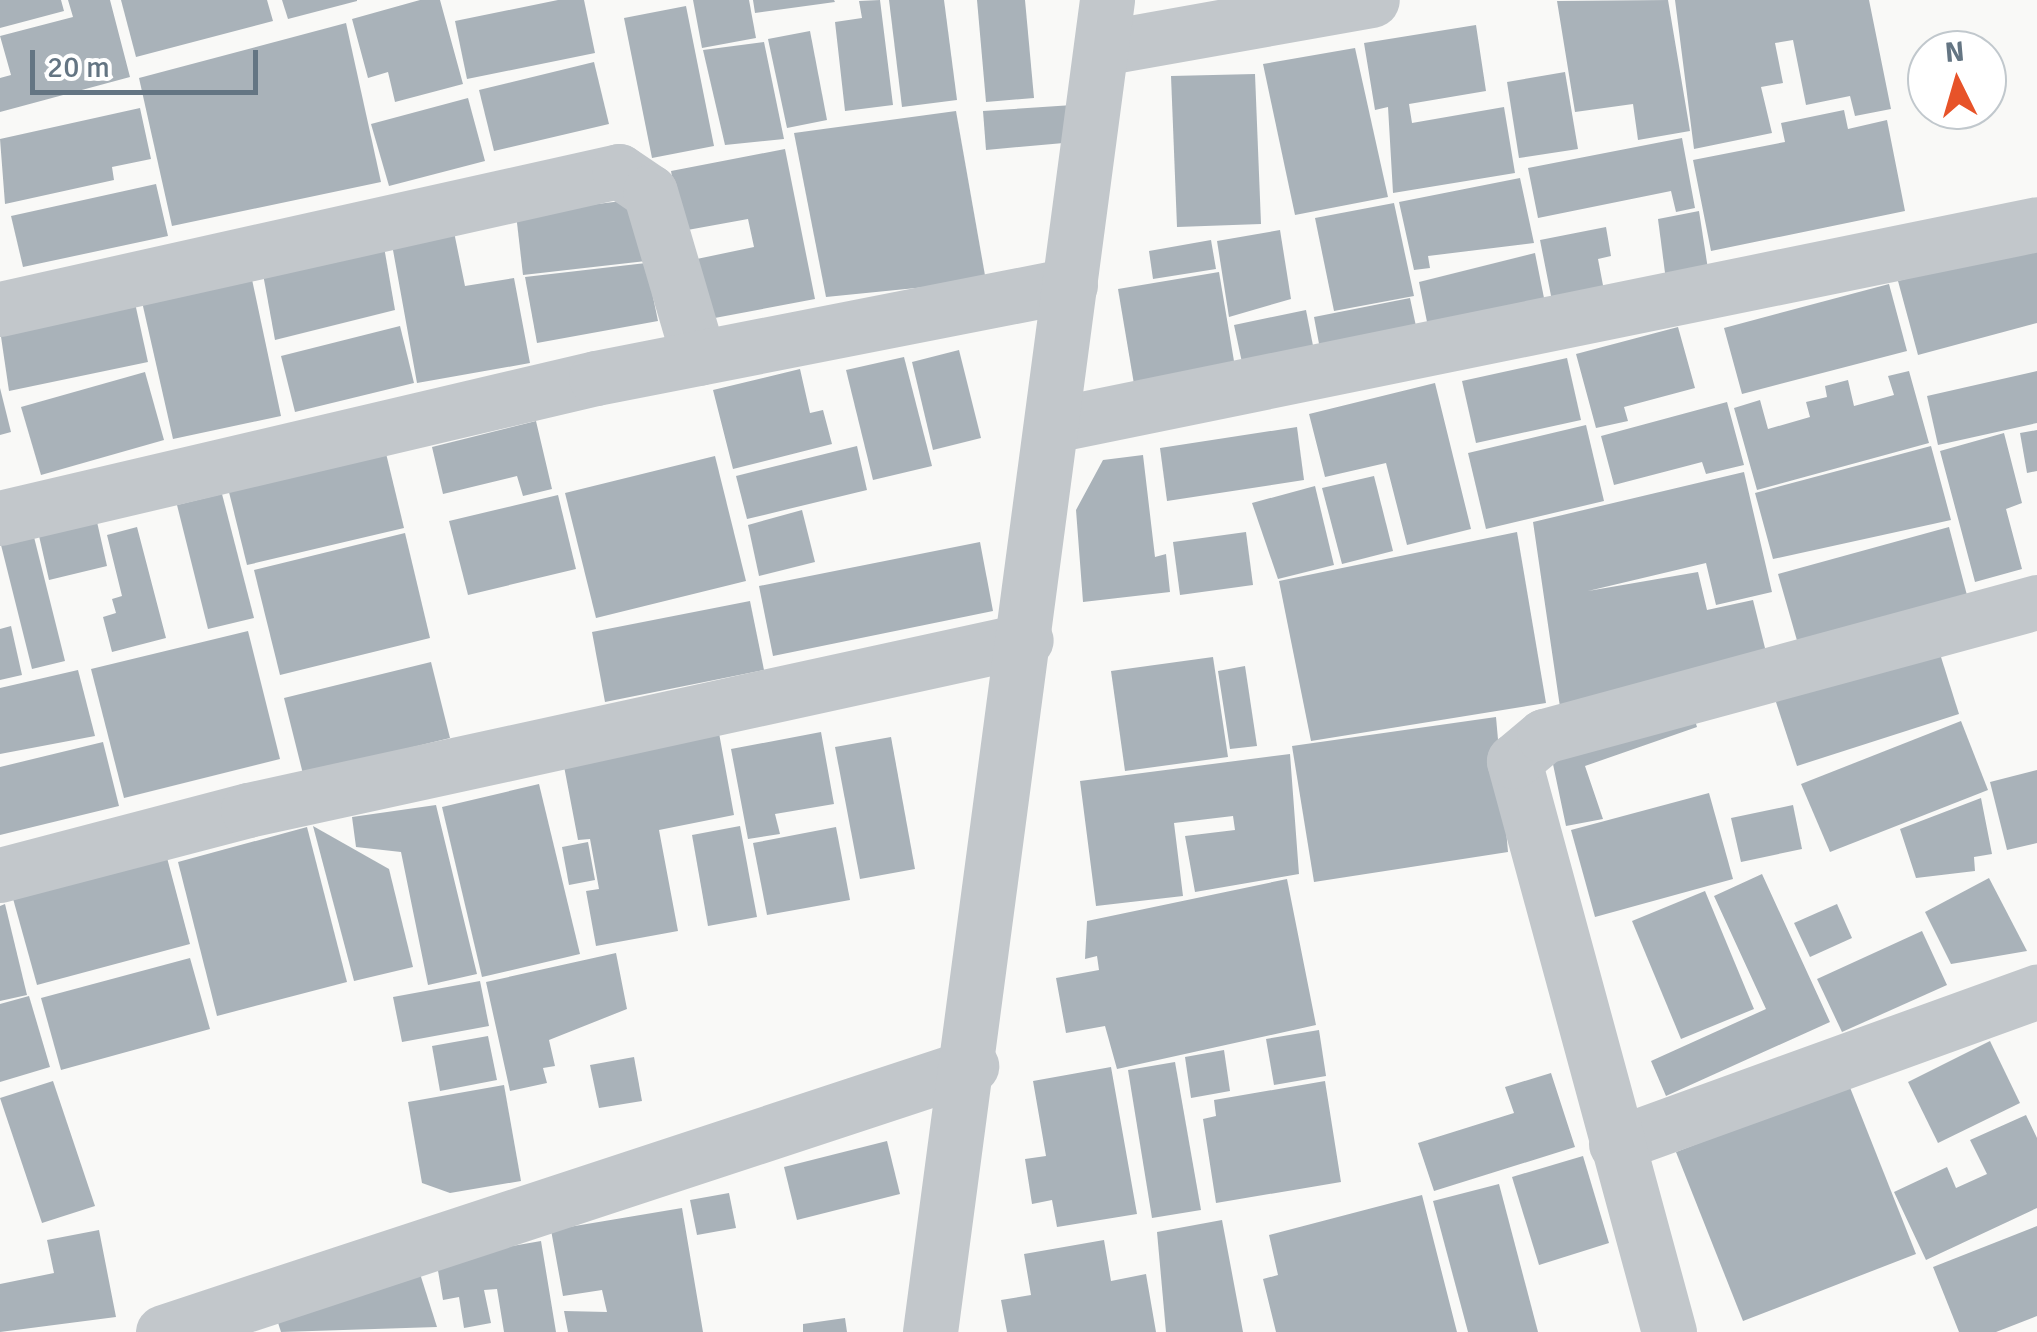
<!DOCTYPE html>
<html>
<head>
<meta charset="utf-8">
<style>
	body { margin:0 }
	#map { position:relative; width:2037px; height:1332px; overflow:hidden; background:#f9f9f7; font-family:Signika,sans-serif }
	div>[style] { position:absolute }
	.building>* { inset:0; background:#a9b2b9 }
	.street>* { height:55px; margin:-27.5px; padding:0 27.5px; transform-origin:27.5px; border-radius:27.5px; background:#c2c7cb }
	span { translate:-50% -50%; white-space:nowrap; text-align:center; line-height:1.15; -webkit-text-stroke:10px #fff; paint-order:stroke }
	.north { position:absolute; left:1907px; top:30px; width:100px; height:100px; box-sizing:border-box; background:#fff; border:2px solid #c1c8cd; border-radius:50%; rotate:355deg; font-size:28px; font-weight:700; line-height:40px; text-align:center; color:#647583 }
	.north::after { content:''; display:block; margin:auto; width:35px; height:45px; background:#e75329; clip-path:polygon(50% 0,100% 100%,50% 72%,0 100%) }
	.scale { position:absolute; left:30px; top:50px; width:228px; height:45px; box-sizing:border-box; border:5px solid #647583; border-top:0; padding-left:12px; font-size:30px; line-height:35px; white-space:nowrap; color:#647583; -webkit-text-stroke:8px #fff; paint-order:stroke }
</style>
</head>
<body>
<div id="map">
	<div class="building">
		<div style="clip-path:polygon(0 0,61px 0,64px 11px,0 28px)"></div>
		<div style="clip-path:polygon(68px 0,110px 0,130px 77px,0 112px,0 78px,11px 75px,0 36px,73px 17px)"></div>
		<div style="clip-path:polygon(121px 0,267px 0,273px 21px,136px 57px)"></div>
		<div style="clip-path:polygon(282px 0,357px 0,357px 1px,288px 19px)"></div>
		<div style="clip-path:polygon(420px 0,440px 0,463px 84px,395px 102px,388px 72px,368px 78px,352px 19px)"></div>
		<div style="clip-path:polygon(558px 0,584px 0,595px 53px,467px 79px,455px 21px)"></div>
		<div style="clip-path:polygon(693px 0,749px 0,756px 38px,702px 48px)"></div>
		<div style="clip-path:polygon(753px 0,834px 0,835px 2px,755px 13px)"></div>
		<div style="clip-path:polygon(880px 0,893px 105px,845px 111px,835px 22px,862px 18px,859px 1px)"></div>
		<div style="clip-path:polygon(889px 0,944px 0,957px 100px,902px 107px)"></div>
		<div style="clip-path:polygon(977px 0,1025px 0,1034px 98px,986px 102px)"></div>
		<div style="clip-path:polygon(1668px 0,1690px 131px,1638px 140px,1633px 104px,1575px 112px,1557px 1px)"></div>
		<div style="clip-path:polygon(1675px 0,1869px 0,1891px 109px,1855px 116px,1850px 96px,1806px 105px,1793px 40px,1775px 43px,1783px 83px,1761px 87px,1772px 133px,1694px 149px)"></div>
		<div style="clip-path:polygon(686px 6px,714px 146px,652px 158px,624px 18px)"></div>
		<div style="clip-path:polygon(346px 23px,381px 182px,172px 226px,139px 78px)"></div>
		<div style="clip-path:polygon(1476px 25px,1486px 91px,1409px 104px,1412px 123px,1504px 107px,1515px 173px,1393px 193px,1388px 107px,1375px 110px,1364px 43px)"></div>
		<div style="clip-path:polygon(810px 31px,827px 120px,787px 128px,768px 39px)"></div>
		<div style="clip-path:polygon(764px 42px,784px 139px,725px 145px,703px 50px)"></div>
		<div style="clip-path:polygon(1355px 48px,1388px 197px,1295px 215px,1263px 64px)"></div>
		<div style="clip-path:polygon(594px 62px,609px 124px,494px 151px,479px 90px)"></div>
		<div style="clip-path:polygon(1565px 72px,1578px 149px,1519px 158px,1507px 82px)"></div>
		<div style="clip-path:polygon(1255px 74px,1261px 224px,1177px 227px,1171px 76px)"></div>
		<div style="clip-path:polygon(468px 98px,485px 161px,389px 186px,371px 124px)"></div>
		<div style="clip-path:polygon(1073px 105px,1075px 142px,986px 150px,983px 111px)"></div>
		<div style="clip-path:polygon(140px 108px,151px 159px,112px 167px,114px 180px,5px 204px,0 139px)"></div>
		<div style="clip-path:polygon(1844px 110px,1848px 129px,1887px 120px,1905px 211px,1711px 251px,1693px 160px,1785px 142px,1781px 123px)"></div>
		<div style="clip-path:polygon(956px 111px,986px 281px,826px 297px,794px 133px)"></div>
		<div style="clip-path:polygon(1682px 138px,1695px 208px,1676px 212px,1671px 191px,1538px 218px,1528px 168px)"></div>
		<div style="clip-path:polygon(785px 149px,815px 299px,704px 320px,692px 260px,754px 247px,748px 219px,682px 231px,671px 171px)"></div>
		<div style="clip-path:polygon(1520px 178px,1534px 243px,1428px 256px,1430px 268px,1414px 270px,1399px 202px)"></div>
		<div style="clip-path:polygon(156px 184px,168px 236px,23px 267px,11px 216px)"></div>
		<div style="clip-path:polygon(638px 199px,646px 261px,523px 275px,516px 214px)"></div>
		<div style="clip-path:polygon(1394px 203px,1414px 296px,1334px 311px,1315px 218px)"></div>
		<div style="clip-path:polygon(1699px 211px,1710px 282px,1667px 288px,1658px 219px)"></div>
		<div style="clip-path:polygon(453px 227px,465px 286px,514px 278px,530px 363px,417px 383px,391px 239px)"></div>
		<div style="clip-path:polygon(1606px 227px,1611px 256px,1598px 259px,1606px 301px,1554px 311px,1540px 240px)"></div>
		<div style="clip-path:polygon(1280px 230px,1291px 299px,1229px 317px,1217px 241px)"></div>
		<div style="clip-path:polygon(1211px 240px,1216px 269px,1153px 279px,1149px 251px)"></div>
		<div style="clip-path:polygon(383px 241px,395px 310px,275px 340px,261px 263px)"></div>
		<div style="clip-path:polygon(2037px 244px,2037px 323px,1918px 355px,1898px 281px)"></div>
		<div style="clip-path:polygon(1535px 253px,1547px 313px,1430px 337px,1419px 282px)"></div>
		<div style="clip-path:polygon(646px 263px,658px 321px,537px 343px,525px 277px)"></div>
		<div style="clip-path:polygon(250px 270px,281px 416px,173px 439px,140px 293px)"></div>
		<div style="clip-path:polygon(1219px 272px,1236px 373px,1138px 408px,1118px 289px)"></div>
		<div style="clip-path:polygon(1889px 284px,1907px 351px,1742px 394px,1724px 328px)"></div>
		<div style="clip-path:polygon(1410px 298px,1420px 345px,1323px 365px,1314px 317px)"></div>
		<div style="clip-path:polygon(135px 303px,148px 362px,9px 391px,0 330px)"></div>
		<div style="clip-path:polygon(1306px 310px,1318px 371px,1247px 386px,1234px 325px)"></div>
		<div style="clip-path:polygon(400px 326px,414px 383px,295px 412px,281px 356px)"></div>
		<div style="clip-path:polygon(1678px 327px,1695px 388px,1624px 407px,1628px 421px,1596px 428px,1576px 354px)"></div>
		<div style="clip-path:polygon(959px 350px,981px 438px,933px 450px,912px 362px)"></div>
		<div style="clip-path:polygon(904px 357px,932px 466px,873px 480px,846px 370px)"></div>
		<div style="clip-path:polygon(1567px 358px,1581px 420px,1476px 443px,1462px 381px)"></div>
		<div style="clip-path:polygon(800px 369px,810px 413px,823px 410px,832px 444px,733px 469px,713px 390px)"></div>
		<div style="clip-path:polygon(1909px 371px,1929px 443px,1757px 490px,1734px 408px,1760px 400px,1768px 429px,1810px 417px,1806px 402px,1827px 397px,1825px 386px,1848px 380px,1854px 406px,1894px 395px,1888px 376px)"></div>
		<div style="clip-path:polygon(2037px 371px,2037px 423px,1938px 445px,1927px 396px)"></div>
		<div style="clip-path:polygon(145px 372px,164px 440px,41px 475px,21px 407px)"></div>
		<div style="clip-path:polygon(1435px 383px,1471px 529px,1407px 545px,1386px 463px,1325px 477px,1309px 414px)"></div>
		<div style="clip-path:polygon(0 388px,11px 432px,0 435px)"></div>
		<div style="clip-path:polygon(1727px 402px,1744px 465px,1706px 474px,1702px 462px,1614px 485px,1601px 436px)"></div>
		<div style="clip-path:polygon(536px 421px,552px 489px,523px 496px,517px 476px,443px 494px,432px 447px)"></div>
		<div style="clip-path:polygon(1586px 425px,1604px 501px,1486px 529px,1468px 453px)"></div>
		<div style="clip-path:polygon(1297px 427px,1304px 480px,1167px 501px,1160px 448px)"></div>
		<div style="clip-path:polygon(2037px 430px,2037px 471px,2027px 473px,2020px 433px)"></div>
		<div style="clip-path:polygon(2004px 433px,2022px 503px,2006px 509px,2022px 569px,1975px 582px,1940px 451px)"></div>
		<div style="clip-path:polygon(384px 445px,404px 528px,247px 565px,227px 484px)"></div>
		<div style="clip-path:polygon(857px 446px,867px 490px,747px 519px,736px 476px)"></div>
		<div style="clip-path:polygon(1931px 446px,1951px 520px,1773px 559px,1755px 493px)"></div>
		<div style="clip-path:polygon(1143px 455px,1155px 557px,1166px 554px,1170px 592px,1083px 602px,1076px 510px,1103px 460px)"></div>
		<div style="clip-path:polygon(715px 456px,746px 581px,596px 618px,565px 493px)"></div>
		<div style="clip-path:polygon(1744px 472px,1772px 592px,1716px 605px,1706px 563px,1588px 591px,1698px 572px,1707px 610px,1753px 600px,1767px 656px,1560px 707px,1533px 522px)"></div>
		<div style="clip-path:polygon(1374px 476px,1393px 551px,1342px 564px,1322px 488px)"></div>
		<div style="clip-path:polygon(1315px 486px,1334px 565px,1278px 579px,1252px 503px)"></div>
		<div style="clip-path:polygon(222px 494px,254px 618px,208px 629px,177px 505px)"></div>
		<div style="clip-path:polygon(558px 495px,576px 569px,468px 595px,449px 521px)"></div>
		<div style="clip-path:polygon(802px 510px,815px 562px,759px 576px,748px 525px)"></div>
		<div style="clip-path:polygon(95px 513px,107px 566px,49px 580px,37px 527px)"></div>
		<div style="clip-path:polygon(137px 527px,166px 638px,112px 652px,103px 617px,116px 613px,112px 599px,122px 596px,107px 535px)"></div>
		<div style="clip-path:polygon(1949px 527px,1968px 599px,1798px 644px,1778px 574px)"></div>
		<div style="clip-path:polygon(1246px 532px,1253px 585px,1180px 595px,1173px 542px)"></div>
		<div style="clip-path:polygon(1517px 532px,1546px 703px,1311px 741px,1279px 581px)"></div>
		<div style="clip-path:polygon(405px 533px,430px 638px,280px 675px,254px 570px)"></div>
		<div style="clip-path:polygon(34px 537px,65px 661px,32px 669px,1px 545px)"></div>
		<div style="clip-path:polygon(980px 542px,993px 611px,773px 656px,759px 586px)"></div>
		<div style="clip-path:polygon(750px 601px,764px 670px,605px 702px,592px 632px)"></div>
		<div style="clip-path:polygon(11px 626px,22px 675px,0 680px,0 629px)"></div>
		<div style="clip-path:polygon(248px 631px,280px 759px,124px 798px,91px 669px)"></div>
		<div style="clip-path:polygon(1935px 638px,1959px 714px,1797px 766px,1772px 690px)"></div>
		<div style="clip-path:polygon(1213px 657px,1228px 757px,1125px 771px,1111px 671px)"></div>
		<div style="clip-path:polygon(431px 662px,450px 738px,303px 774px,284px 698px)"></div>
		<div style="clip-path:polygon(1245px 666px,1257px 746px,1230px 749px,1218px 671px)"></div>
		<div style="clip-path:polygon(78px 670px,95px 736px,0 754px,0 688px)"></div>
		<div style="clip-path:polygon(1693px 714px,1697px 727px,1585px 766px,1603px 819px,1566px 826px,1550px 750px)"></div>
		<div style="clip-path:polygon(1496px 717px,1508px 852px,1314px 882px,1292px 746px)"></div>
		<div style="clip-path:polygon(1961px 721px,1988px 790px,1830px 852px,1801px 784px)"></div>
		<div style="clip-path:polygon(821px 732px,834px 804px,775px 814px,780px 834px,748px 839px,731px 749px)"></div>
		<div style="clip-path:polygon(719px 733px,734px 815px,659px 830px,678px 931px,596px 946px,586px 891px,599px 889px,590px 839px,578px 840px,563px 761px)"></div>
		<div style="clip-path:polygon(891px 737px,915px 869px,860px 879px,835px 747px)"></div>
		<div style="clip-path:polygon(103px 742px,119px 806px,0 835px,0 767px)"></div>
		<div style="clip-path:polygon(1290px 754px,1299px 874px,1195px 892px,1185px 836px,1235px 830px,1233px 816px,1174px 823px,1183px 896px,1096px 906px,1080px 781px)"></div>
		<div style="clip-path:polygon(2037px 770px,2037px 843px,2007px 850px,1990px 782px)"></div>
		<div style="clip-path:polygon(539px 784px,580px 954px,482px 977px,442px 807px)"></div>
		<div style="clip-path:polygon(1709px 793px,1733px 879px,1595px 917px,1571px 830px)"></div>
		<div style="clip-path:polygon(1981px 798px,1992px 854px,1974px 857px,1975px 871px,1916px 878px,1900px 829px)"></div>
		<div style="clip-path:polygon(436px 805px,477px 974px,428px 985px,401px 852px,356px 847px,352px 817px)"></div>
		<div style="clip-path:polygon(1793px 805px,1802px 849px,1741px 862px,1731px 818px)"></div>
		<div style="clip-path:polygon(313px 826px,389px 869px,413px 967px,354px 981px)"></div>
		<div style="clip-path:polygon(740px 826px,757px 917px,708px 926px,692px 835px)"></div>
		<div style="clip-path:polygon(307px 827px,347px 982px,217px 1016px,178px 862px)"></div>
		<div style="clip-path:polygon(836px 827px,850px 900px,767px 915px,753px 843px)"></div>
		<div style="clip-path:polygon(588px 842px,595px 880px,569px 885px,562px 847px)"></div>
		<div style="clip-path:polygon(166px 854px,190px 944px,37px 985px,12px 895px)"></div>
		<div style="clip-path:polygon(1762px 874px,1830px 1022px,1666px 1096px,1651px 1061px,1766px 1009px,1714px 896px)"></div>
		<div style="clip-path:polygon(1989px 878px,2027px 951px,1951px 964px,1925px 912px)"></div>
		<div style="clip-path:polygon(1287px 879px,1316px 1025px,1117px 1069px,1105px 1026px,1066px 1033px,1056px 978px,1099px 970px,1097px 956px,1085px 959px,1087px 921px)"></div>
		<div style="clip-path:polygon(1705px 891px,1754px 1009px,1681px 1039px,1632px 921px)"></div>
		<div style="clip-path:polygon(5px 904px,27px 995px,0 1001px,0 906px)"></div>
		<div style="clip-path:polygon(1837px 904px,1852px 938px,1810px 957px,1794px 923px)"></div>
		<div style="clip-path:polygon(1922px 931px,1947px 985px,1842px 1032px,1817px 979px)"></div>
		<div style="clip-path:polygon(616px 953px,627px 1009px,549px 1040px,555px 1066px,543px 1068px,547px 1083px,510px 1091px,486px 982px)"></div>
		<div style="clip-path:polygon(190px 958px,210px 1029px,61px 1070px,41px 998px)"></div>
		<div style="clip-path:polygon(480px 981px,489px 1026px,402px 1042px,393px 997px)"></div>
		<div style="clip-path:polygon(29px 996px,50px 1067px,0 1082px,0 1004px)"></div>
		<div style="clip-path:polygon(1319px 1030px,1326px 1076px,1274px 1085px,1266px 1039px)"></div>
		<div style="clip-path:polygon(488px 1036px,497px 1080px,440px 1091px,432px 1046px)"></div>
		<div style="clip-path:polygon(1990px 1041px,2020px 1103px,1938px 1143px,1908px 1082px)"></div>
		<div style="clip-path:polygon(1224px 1050px,1230px 1091px,1191px 1098px,1185px 1057px)"></div>
		<div style="clip-path:polygon(634px 1057px,642px 1101px,599px 1108px,590px 1065px)"></div>
		<div style="clip-path:polygon(1175px 1062px,1201px 1210px,1152px 1218px,1128px 1070px)"></div>
		<div style="clip-path:polygon(1111px 1067px,1137px 1214px,1057px 1227px,1052px 1200px,1032px 1204px,1025px 1159px,1046px 1156px,1033px 1081px)"></div>
		<div style="clip-path:polygon(1551px 1073px,1575px 1147px,1434px 1191px,1418px 1143px,1514px 1113px,1505px 1087px)"></div>
		<div style="clip-path:polygon(53px 1081px,95px 1206px,42px 1223px,0 1098px)"></div>
		<div style="clip-path:polygon(1325px 1081px,1341px 1182px,1216px 1203px,1203px 1119px,1216px 1116px,1214px 1100px)"></div>
		<div style="clip-path:polygon(504px 1085px,521px 1181px,450px 1193px,422px 1183px,408px 1102px)"></div>
		<div style="clip-path:polygon(1849px 1085px,1916px 1254px,1743px 1321px,1676px 1152px)"></div>
		<div style="clip-path:polygon(2026px 1115px,2037px 1138px,2037px 1208px,1926px 1260px,1894px 1192px,1947px 1167px,1956px 1188px,1987px 1174px,1970px 1140px)"></div>
		<div style="clip-path:polygon(887px 1141px,900px 1194px,797px 1220px,784px 1167px)"></div>
		<div style="clip-path:polygon(1583px 1156px,1609px 1243px,1539px 1265px,1512px 1177px)"></div>
		<div style="clip-path:polygon(1499px 1184px,1538px 1332px,1468px 1332px,1433px 1201px)"></div>
		<div style="clip-path:polygon(729px 1193px,736px 1228px,697px 1235px,690px 1200px)"></div>
		<div style="clip-path:polygon(1422px 1195px,1457px 1332px,1276px 1332px,1263px 1279px,1278px 1275px,1269px 1235px)"></div>
		<div style="clip-path:polygon(682px 1208px,703px 1332px,568px 1332px,564px 1311px,607px 1312px,602px 1290px,563px 1296px,551px 1230px)"></div>
		<div style="clip-path:polygon(1222px 1220px,1243px 1332px,1166px 1332px,1157px 1232px)"></div>
		<div style="clip-path:polygon(2037px 1226px,2037px 1316px,1996px 1332px,1959px 1332px,1933px 1267px)"></div>
		<div style="clip-path:polygon(99px 1230px,116px 1317px,0 1332px,0 1284px,54px 1273px,47px 1240px)"></div>
		<div style="clip-path:polygon(1104px 1240px,1111px 1281px,1146px 1274px,1156px 1332px,1007px 1332px,1001px 1300px,1031px 1295px,1024px 1254px)"></div>
		<div style="clip-path:polygon(541px 1241px,556px 1332px,504px 1332px,497px 1289px,484px 1290px,491px 1323px,464px 1328px,459px 1297px,443px 1300px,436px 1259px)"></div>
		<div style="clip-path:polygon(415px 1258px,437px 1327px,281px 1332px,272px 1304px)"></div>
		<div style="clip-path:polygon(845px 1318px,847px 1332px,803px 1332px,803px 1324px)"></div>
	</div>
	<div class="street">
		<div style="left:1102px;top:48px;width:274px;rotate:-10.1deg"></div>
		<div style="left:0;top:309px;width:634px;rotate:-12.57deg"></div>
		<div style="left:619px;top:171px;width:37px;rotate:34deg"></div>
		<div style="left:650px;top:192px;width:173px;rotate:73.6deg"></div>
		<div style="left:1053px;top:425px;width:1004px;rotate:-11.54deg"></div>
		<div style="left:0;top:518px;width:612px;rotate:-13.22deg"></div>
		<div style="left:596px;top:378px;width:483px;rotate:-11.1deg"></div>
		<div style="left:0;top:875px;width:256px;rotate:-14.7deg"></div>
		<div style="left:248px;top:810px;width:796px;rotate:-12.33deg"></div>
		<div style="left:1616px;top:1144px;width:448px;rotate:-19.9deg"></div>
		<div style="left:163px;top:1332px;width:851px;rotate:-18.22deg"></div>
		<div style="left:930px;top:1332px;width:1344px;rotate:-82.43deg"></div>
		<div style="left:1669px;top:1332px;width:592px;rotate:-105.19deg"></div>
		<div style="left:1514px;top:761px;width:39px;rotate:-40deg"></div>
		<div style="left:1544px;top:736px;width:511px;rotate:-15.21deg"></div>
	</div>
	<div class="north">N</div>
	<div class="scale">20 m</div>
</div>
</body>
</html>
